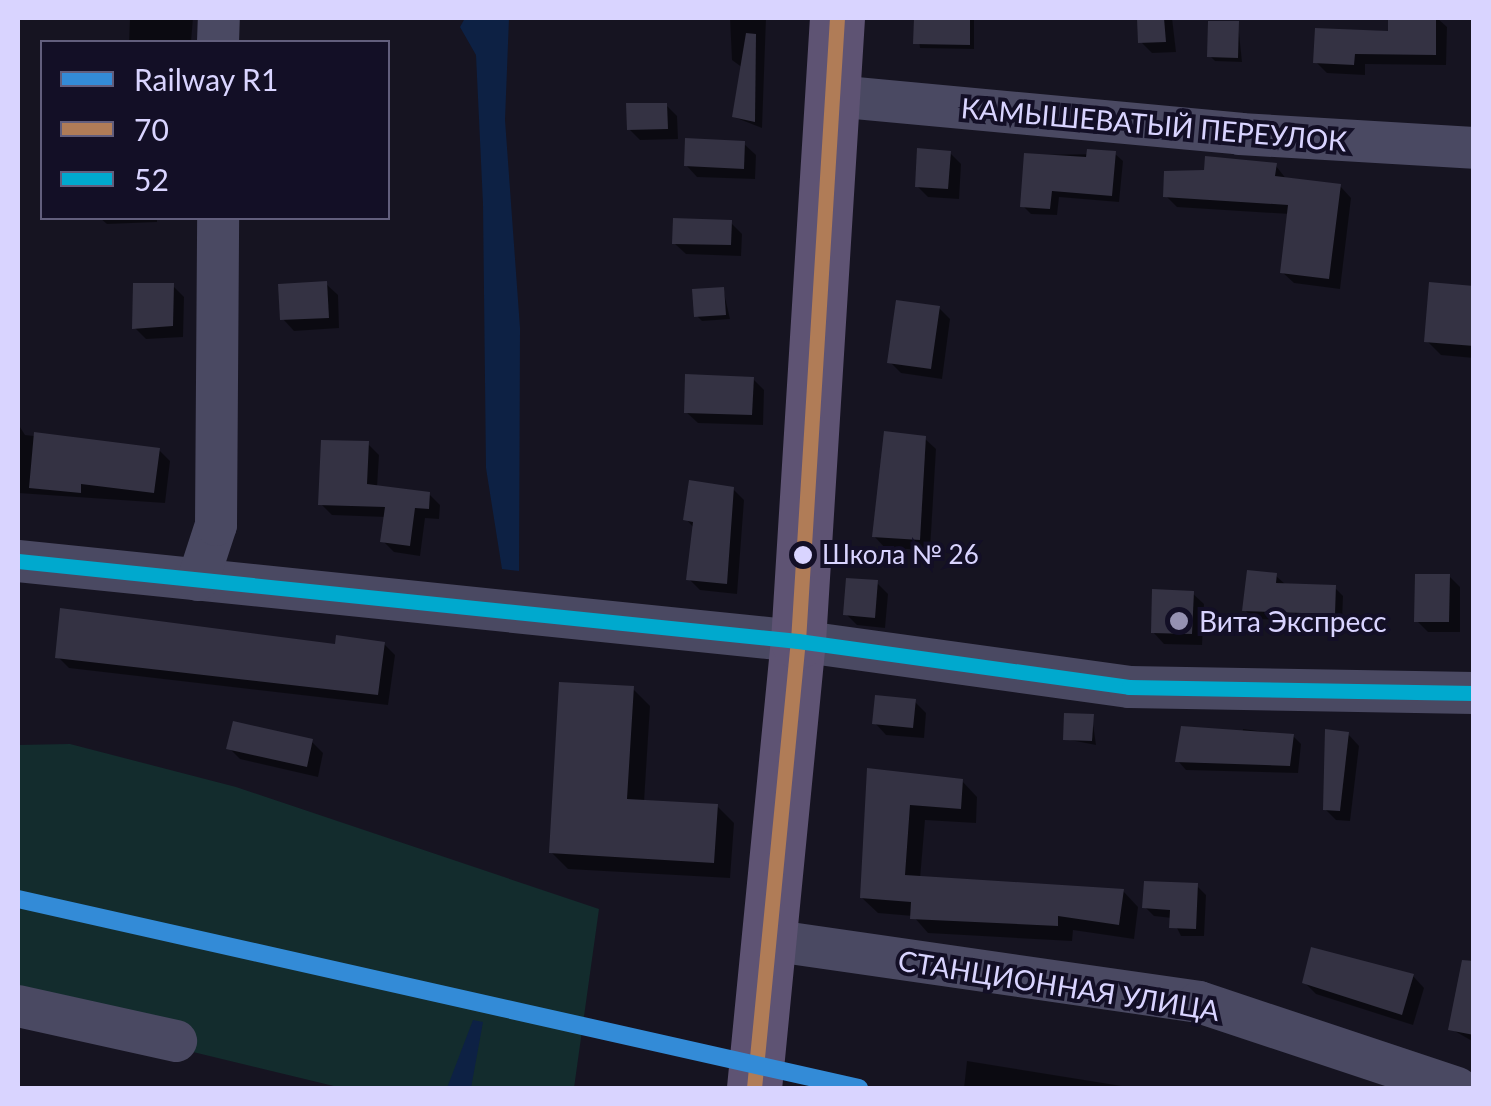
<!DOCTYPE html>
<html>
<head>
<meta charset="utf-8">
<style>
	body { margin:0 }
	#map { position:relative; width:1491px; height:1106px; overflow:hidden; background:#161421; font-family:Lato,sans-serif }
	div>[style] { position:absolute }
	.green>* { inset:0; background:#132c2d }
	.water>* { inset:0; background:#0d2144 }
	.shadow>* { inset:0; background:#0007 }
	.building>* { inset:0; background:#343243 }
	.minor>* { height:42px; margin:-21px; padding:0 21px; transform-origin:21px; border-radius:21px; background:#4a4962 }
	.major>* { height:55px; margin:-27.5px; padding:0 27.5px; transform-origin:27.5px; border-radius:27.5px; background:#5e5373 }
	.bus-1>* { height:15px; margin:-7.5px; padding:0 7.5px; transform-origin:7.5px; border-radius:7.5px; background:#b07c57 }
	.bus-2>* { height:15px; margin:-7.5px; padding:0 7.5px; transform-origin:7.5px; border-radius:7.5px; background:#00a9ce }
	.rail-1>* { height:18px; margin:-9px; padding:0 9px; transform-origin:9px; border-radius:9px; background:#338bd7 }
	.dots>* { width:28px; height:28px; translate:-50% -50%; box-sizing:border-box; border:5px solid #130f26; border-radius:50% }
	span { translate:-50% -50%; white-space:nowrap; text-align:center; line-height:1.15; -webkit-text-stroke:8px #130f26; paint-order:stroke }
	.bus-label { font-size:26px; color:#d9d4ff }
	.left { translate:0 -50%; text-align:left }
	.street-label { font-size:28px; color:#d9d4ff }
	.poi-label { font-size:28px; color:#d9d4ff }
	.frame { position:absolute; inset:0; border:20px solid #d9d4ff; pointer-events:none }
	.legend { position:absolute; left:40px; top:40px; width:350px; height:180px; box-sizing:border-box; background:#130f26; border:2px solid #625e7d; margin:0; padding:12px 18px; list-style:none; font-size:30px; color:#d9d4ff }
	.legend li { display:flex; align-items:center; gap:20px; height:50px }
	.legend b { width:50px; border:2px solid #625e7d }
</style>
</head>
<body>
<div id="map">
	<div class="green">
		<div style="clip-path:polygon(70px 744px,236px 787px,599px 909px,574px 1088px,342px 1088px,127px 1036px,18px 1022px,18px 745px)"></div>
	</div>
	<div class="water">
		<div style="clip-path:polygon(465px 18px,509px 18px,505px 120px,520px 328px,519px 571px,502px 569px,486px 468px,483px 204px,476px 55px,460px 27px)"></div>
		<div style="clip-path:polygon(473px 1020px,483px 1022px,471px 1088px,447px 1088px)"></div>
	</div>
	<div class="shadow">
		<div style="clip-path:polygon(130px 18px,193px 18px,191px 42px,129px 42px)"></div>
		<div style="clip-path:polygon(730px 18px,766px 18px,762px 128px,734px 117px,743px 68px,732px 60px)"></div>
		<div style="clip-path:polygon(916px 18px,974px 18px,974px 49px,920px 48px)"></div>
		<div style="clip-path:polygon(1140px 18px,1172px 18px,1176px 52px,1152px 53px,1141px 42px)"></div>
		<div style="clip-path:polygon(1390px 18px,1437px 18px,1447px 27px,1446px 65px,1365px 64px,1365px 75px,1327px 73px,1316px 62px,1390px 34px)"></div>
		<div style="clip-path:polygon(1238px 24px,1242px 62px,1215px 61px,1210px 56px)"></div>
		<div style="clip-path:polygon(666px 105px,677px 116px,678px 139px,640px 140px,629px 129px)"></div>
		<div style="clip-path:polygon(744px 144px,756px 155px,755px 179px,697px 177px,686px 165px)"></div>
		<div style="clip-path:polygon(950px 153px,961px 164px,959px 199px,928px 197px,917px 186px)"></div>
		<div style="clip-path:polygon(1115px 154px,1123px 161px,1119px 202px,1059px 197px,1057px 215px,1031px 214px,1023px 206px,1026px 155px)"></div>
		<div style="clip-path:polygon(1276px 166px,1287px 180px,1340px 186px,1351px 198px,1340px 289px,1294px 283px,1282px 272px,1290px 214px,1177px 207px,1166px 196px,1207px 173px)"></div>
		<div style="clip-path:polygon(100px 218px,157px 218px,157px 222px,107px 224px)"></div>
		<div style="clip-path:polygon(731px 223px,742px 234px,741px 256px,686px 254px,674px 243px)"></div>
		<div style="clip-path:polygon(326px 284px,338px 295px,339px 328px,294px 331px,283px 319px)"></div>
		<div style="clip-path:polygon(173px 286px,184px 297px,183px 337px,146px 339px,135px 328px)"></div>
		<div style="clip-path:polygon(723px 289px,730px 319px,702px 321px,697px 316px)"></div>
		<div style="clip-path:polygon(1474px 289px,1474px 358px,1441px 355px,1427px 341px)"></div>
		<div style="clip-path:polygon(939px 308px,950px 319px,942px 379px,901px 373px,890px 362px)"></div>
		<div style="clip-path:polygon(753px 379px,764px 390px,763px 425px,698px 423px,686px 412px)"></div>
		<div style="clip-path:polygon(18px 424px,25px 435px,159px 450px,170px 461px,165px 503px,18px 493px)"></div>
		<div style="clip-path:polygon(924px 438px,936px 449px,930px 550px,885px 548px,874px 536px)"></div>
		<div style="clip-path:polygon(368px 444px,379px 455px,377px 487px,429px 494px,440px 505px,439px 519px,425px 518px,420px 556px,394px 552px,383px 541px,386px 517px,332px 515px,321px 504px)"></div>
		<div style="clip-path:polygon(733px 489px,744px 500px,737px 594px,700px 590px,689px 579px,694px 528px,686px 519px)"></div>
		<div style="clip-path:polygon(1276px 576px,1285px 584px,1335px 588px,1343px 596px,1342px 621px,1254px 619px,1245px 610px)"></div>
		<div style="clip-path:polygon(1449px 576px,1460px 587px,1460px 632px,1428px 632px,1417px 621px)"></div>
		<div style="clip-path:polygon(877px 583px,888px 594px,885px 628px,857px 625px,846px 614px)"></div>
		<div style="clip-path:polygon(1192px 593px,1204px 604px,1202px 645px,1164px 644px,1153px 632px)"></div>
		<div style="clip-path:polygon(384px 644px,395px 655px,388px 705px,69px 668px,58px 657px)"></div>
		<div style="clip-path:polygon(633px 689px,650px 706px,644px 802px,717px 806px,734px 823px,730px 878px,568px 869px,551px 852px)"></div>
		<div style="clip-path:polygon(915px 702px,926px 713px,924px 738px,886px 735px,875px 723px)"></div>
		<div style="clip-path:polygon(1092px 717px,1096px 745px,1065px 739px)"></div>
		<div style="clip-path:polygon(1243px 729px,1293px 736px,1301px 744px,1298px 773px,1186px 770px,1178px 761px,1242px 737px)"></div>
		<div style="clip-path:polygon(1348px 734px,1359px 746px,1350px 821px,1336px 820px,1325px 809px)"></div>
		<div style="clip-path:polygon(312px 742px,323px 753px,318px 777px,240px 759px,229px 748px)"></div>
		<div style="clip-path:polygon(870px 770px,962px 781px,977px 797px,976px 823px,925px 820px,920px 879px,1123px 891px,1138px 907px,1134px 939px,1073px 930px,1072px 941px,928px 933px,913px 916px,878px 913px,862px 898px)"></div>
		<div style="clip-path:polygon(1197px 886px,1206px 895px,1204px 936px,1181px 936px,1172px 918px,1154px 916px,1145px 907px)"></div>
		<div style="clip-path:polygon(1413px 976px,1424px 988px,1413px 1025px,1316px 994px,1304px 982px)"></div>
		<div style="clip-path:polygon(1474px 995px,1474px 1042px,1451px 1029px)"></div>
		<div style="clip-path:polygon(967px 1061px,1134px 1088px,964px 1088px)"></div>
	</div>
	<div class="building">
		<div style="clip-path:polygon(914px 18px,970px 18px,970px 45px,913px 44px)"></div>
		<div style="clip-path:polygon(1137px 18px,1164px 18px,1166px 42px,1138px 43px)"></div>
		<div style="clip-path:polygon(1388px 18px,1436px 18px,1436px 55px,1355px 54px,1354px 65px,1313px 63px,1315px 28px,1388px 31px)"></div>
		<div style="clip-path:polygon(1208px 21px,1239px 21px,1238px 58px,1207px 57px)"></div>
		<div style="clip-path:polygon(746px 33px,756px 34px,755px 122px,732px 117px)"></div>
		<div style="clip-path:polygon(626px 103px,667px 103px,668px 129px,627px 130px)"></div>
		<div style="clip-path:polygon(685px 138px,745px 141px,744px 169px,684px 166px)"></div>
		<div style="clip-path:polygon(917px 148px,951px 151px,948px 189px,915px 187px)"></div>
		<div style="clip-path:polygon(1087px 149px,1116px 151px,1112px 196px,1052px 191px,1050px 209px,1020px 207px,1024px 153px,1086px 157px)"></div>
		<div style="clip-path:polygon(1205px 156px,1277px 163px,1275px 176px,1341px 184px,1329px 279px,1280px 273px,1288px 205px,1163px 197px,1164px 171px,1204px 170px)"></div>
		<div style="clip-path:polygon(673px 218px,732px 220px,731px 245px,672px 244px)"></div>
		<div style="clip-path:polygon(327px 281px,329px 318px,280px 320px,278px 284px)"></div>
		<div style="clip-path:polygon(1429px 282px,1474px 286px,1474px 346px,1424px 342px)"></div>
		<div style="clip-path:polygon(133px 283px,174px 283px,173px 326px,132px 329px)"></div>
		<div style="clip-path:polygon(724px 287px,726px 315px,694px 317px,692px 289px)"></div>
		<div style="clip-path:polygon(896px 300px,940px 306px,931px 369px,887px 363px)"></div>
		<div style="clip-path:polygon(685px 374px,754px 377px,752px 415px,684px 413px)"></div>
		<div style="clip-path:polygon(884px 431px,926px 436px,920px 540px,872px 537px)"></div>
		<div style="clip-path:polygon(34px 432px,160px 448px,154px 493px,81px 484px,81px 493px,29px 488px)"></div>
		<div style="clip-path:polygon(321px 440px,369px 441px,367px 484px,430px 492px,429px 509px,415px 508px,410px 546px,380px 542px,385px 507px,318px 505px)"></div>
		<div style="clip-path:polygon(689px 480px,734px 487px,727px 584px,686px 580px,693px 522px,683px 520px)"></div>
		<div style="clip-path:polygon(1247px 570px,1277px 573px,1276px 583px,1336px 585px,1335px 614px,1242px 611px)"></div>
		<div style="clip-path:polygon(1415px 574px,1450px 574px,1449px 622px,1414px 622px)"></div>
		<div style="clip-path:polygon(846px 578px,878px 580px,875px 618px,843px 615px)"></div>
		<div style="clip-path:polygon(1152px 589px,1194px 591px,1192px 634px,1151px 633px)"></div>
		<div style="clip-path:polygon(60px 608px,335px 644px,336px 635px,385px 642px,378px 695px,55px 658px)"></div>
		<div style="clip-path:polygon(559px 682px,634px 686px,627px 799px,718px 804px,714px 863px,549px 853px)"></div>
		<div style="clip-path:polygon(875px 695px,916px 699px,913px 728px,872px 724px)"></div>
		<div style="clip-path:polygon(1064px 713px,1094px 714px,1092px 741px,1063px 740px)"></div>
		<div style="clip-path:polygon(233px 721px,313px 739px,307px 767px,226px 749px)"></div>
		<div style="clip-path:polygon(1181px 726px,1294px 734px,1290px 766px,1175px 762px)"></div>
		<div style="clip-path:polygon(1325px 729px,1349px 732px,1340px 811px,1323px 810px)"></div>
		<div style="clip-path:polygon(867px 768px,963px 779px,961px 809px,910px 805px,905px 875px,1124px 889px,1119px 925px,1058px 916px,1058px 926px,910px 919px,911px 902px,860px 898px)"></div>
		<div style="clip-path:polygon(1144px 881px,1198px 883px,1196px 929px,1169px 928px,1170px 910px,1142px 908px)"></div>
		<div style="clip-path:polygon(1311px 947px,1414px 974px,1402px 1015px,1302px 983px)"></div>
		<div style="clip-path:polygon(1462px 960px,1474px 961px,1474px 1035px,1448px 1030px)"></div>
	</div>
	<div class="minor">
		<div style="left:218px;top:42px;width:24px;rotate:-88deg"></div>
		<div style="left:834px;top:96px;width:408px;rotate:5.3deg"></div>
		<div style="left:1240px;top:134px;width:234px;rotate:3.4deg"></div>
		<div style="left:18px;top:561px;width:784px;rotate:5.86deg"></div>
		<div style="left:798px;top:641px;width:334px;rotate:7.9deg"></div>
		<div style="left:1129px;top:687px;width:345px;rotate:1deg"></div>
		<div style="left:198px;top:580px;width:58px;rotate:-71.9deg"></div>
		<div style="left:216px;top:525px;width:307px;rotate:-89.6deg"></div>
		<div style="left:769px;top:940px;width:434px;rotate:8.2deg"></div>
		<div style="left:1199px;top:1002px;width:272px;rotate:18.4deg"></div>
		<div style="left:18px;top:1006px;width:162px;rotate:12.5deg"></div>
	</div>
	<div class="major">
		<div style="left:754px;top:1088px;width:449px;rotate:-84.4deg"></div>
		<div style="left:798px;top:641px;width:624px;rotate:-86.42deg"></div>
	</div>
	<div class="bus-1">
		<div style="left:754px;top:1088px;width:449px;rotate:-84.4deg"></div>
		<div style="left:798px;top:641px;width:624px;rotate:-86.42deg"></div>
	</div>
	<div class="bus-2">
		<div style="left:18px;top:561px;width:784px;rotate:5.86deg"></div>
		<div style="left:798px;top:641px;width:334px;rotate:7.9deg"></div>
		<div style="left:1129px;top:687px;width:345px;rotate:1deg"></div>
	</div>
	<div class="rail-1">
		<div style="left:18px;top:899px;width:862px;rotate:12.67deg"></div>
	</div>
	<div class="dots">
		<div style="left:803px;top:555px;background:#d9d4ff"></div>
		<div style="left:1179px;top:621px;background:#9591b1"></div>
	</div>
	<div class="bus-label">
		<span class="left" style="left:822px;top:555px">Школа № 26</span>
	</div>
	<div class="street-label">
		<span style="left:1154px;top:124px;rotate:5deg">КАМЫШЕВАТЫЙ ПЕРЕУЛОК</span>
		<span style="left:1059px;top:985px;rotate:9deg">СТАНЦИОННАЯ УЛИЦА</span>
	</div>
	<div class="poi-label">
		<span class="left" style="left:1199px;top:621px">Вита Экспресс</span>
	</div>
	<div class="frame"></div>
	<ul class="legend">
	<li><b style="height:12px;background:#338bd7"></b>Railway R1</li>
	<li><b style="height:12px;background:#b07c57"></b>70</li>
	<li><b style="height:12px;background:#00a9ce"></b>52</li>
	</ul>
</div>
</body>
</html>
